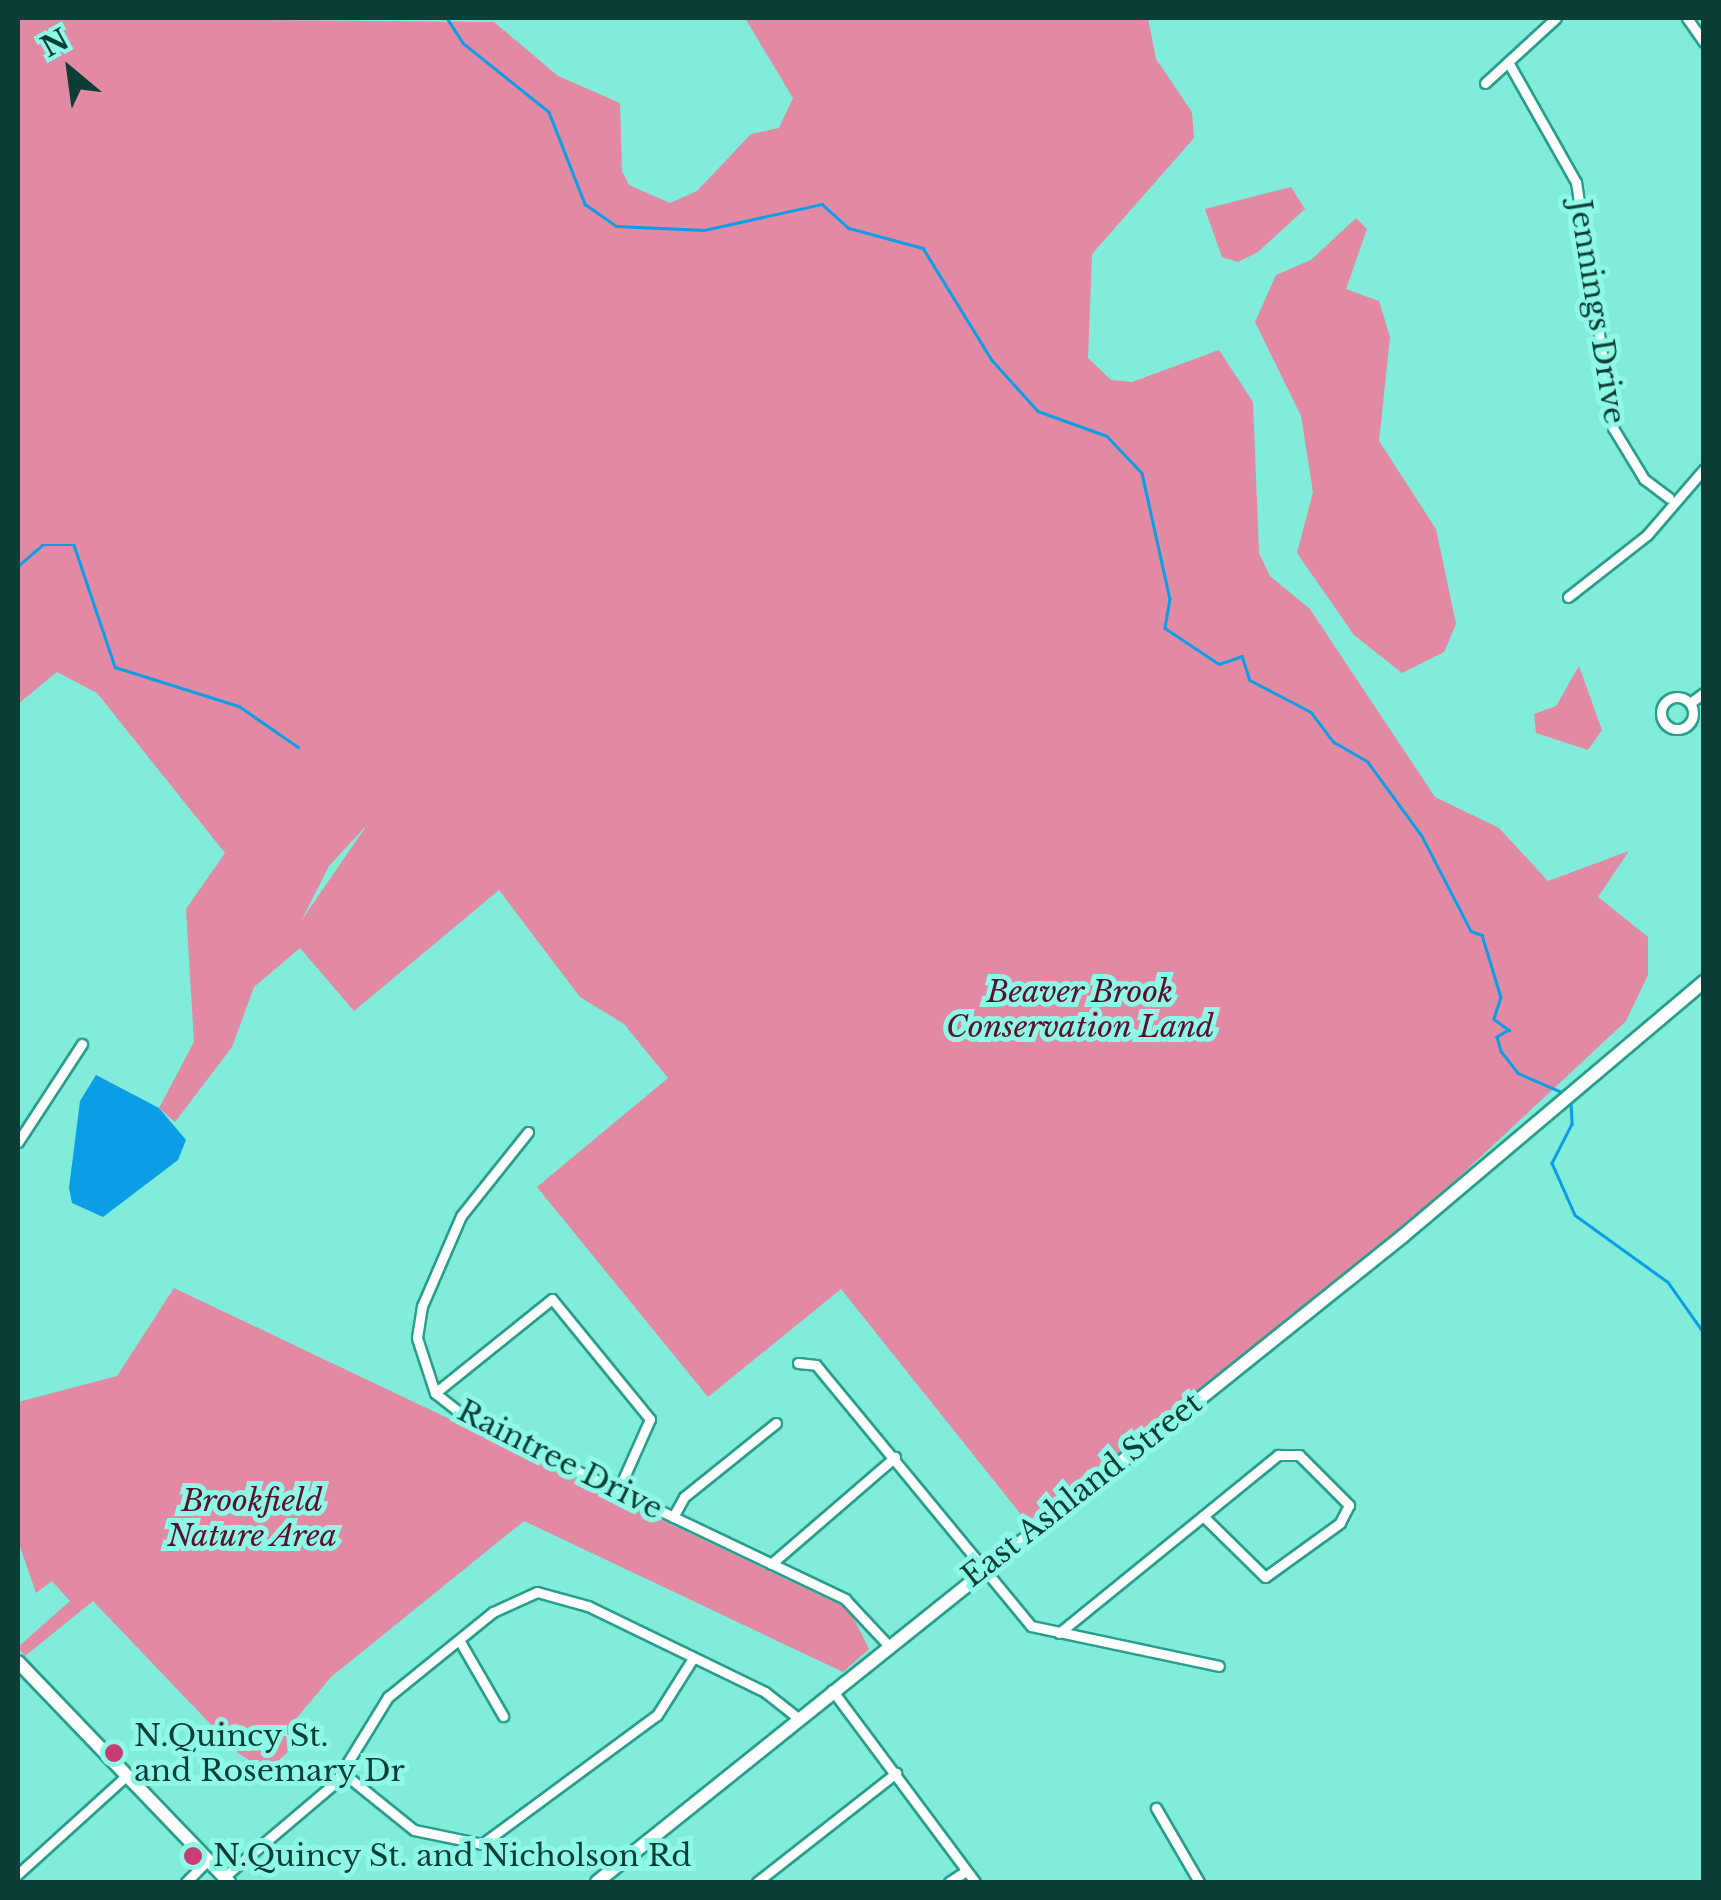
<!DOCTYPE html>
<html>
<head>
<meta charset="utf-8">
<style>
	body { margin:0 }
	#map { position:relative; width:1721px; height:1900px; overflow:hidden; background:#80ecd9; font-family:"Libre Baskerville",serif }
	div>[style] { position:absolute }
	.green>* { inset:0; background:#e289a4 }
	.water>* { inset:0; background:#0c9de7 }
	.stream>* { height:2.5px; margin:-1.25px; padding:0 1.25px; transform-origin:1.25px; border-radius:1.25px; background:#0c9de7 }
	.roads { filter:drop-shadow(2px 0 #289e8d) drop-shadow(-2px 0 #289e8d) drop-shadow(0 2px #289e8d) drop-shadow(0 -2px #289e8d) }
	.street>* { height:9px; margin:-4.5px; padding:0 4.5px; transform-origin:4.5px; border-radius:4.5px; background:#fff }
	.street>.ring { margin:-4.5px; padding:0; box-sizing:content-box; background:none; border:9px solid #fff; border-radius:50% }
	.secondary>* { height:12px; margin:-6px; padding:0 6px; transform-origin:6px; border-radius:6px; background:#fff }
	.dots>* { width:28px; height:28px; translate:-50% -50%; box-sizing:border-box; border:5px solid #8ef9e6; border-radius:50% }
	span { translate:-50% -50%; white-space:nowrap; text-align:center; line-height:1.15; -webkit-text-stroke:10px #8ef9e6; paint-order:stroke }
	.street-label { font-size:30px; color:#0c3d36 }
	.park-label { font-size:30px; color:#5b102f; font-style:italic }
	.poi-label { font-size:30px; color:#0c3d36 }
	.left { translate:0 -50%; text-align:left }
	.frame { position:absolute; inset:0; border:20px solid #0c3d36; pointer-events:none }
	.north { position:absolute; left:20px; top:20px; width:100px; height:100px; -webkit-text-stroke:8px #8ef9e6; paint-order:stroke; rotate:331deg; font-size:28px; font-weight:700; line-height:40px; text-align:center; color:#0c3d36 }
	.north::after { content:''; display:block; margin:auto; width:35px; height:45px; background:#0c3d36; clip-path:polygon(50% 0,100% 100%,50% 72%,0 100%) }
</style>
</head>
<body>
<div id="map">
	<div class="green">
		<div style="clip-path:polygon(evenodd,18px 18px,494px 22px,558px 76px,620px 103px,622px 171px,629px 185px,670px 203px,697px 191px,751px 134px,779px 128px,793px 98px,745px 18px,1148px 18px,1156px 59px,1192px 112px,1194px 138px,1092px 254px,1088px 358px,1111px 380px,1132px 382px,1219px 350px,1253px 402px,1259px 553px,1270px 576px,1310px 609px,1435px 797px,1499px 828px,1548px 881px,1629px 851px,1598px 897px,1648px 937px,1648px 975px,1626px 1021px,1352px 1277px,1027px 1522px,841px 1289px,708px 1397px,537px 1187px,668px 1078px,624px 1024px,580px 997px,499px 890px,354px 1011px,300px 948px,254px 987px,232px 1047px,175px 1122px,159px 1108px,194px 1042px,186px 909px,225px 853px,97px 693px,57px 672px,18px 704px,18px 18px,365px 827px,365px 828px,301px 921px,329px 866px,365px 827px)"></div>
		<div style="clip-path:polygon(1291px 187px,1305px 209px,1258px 252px,1238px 262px,1222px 257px,1205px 209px)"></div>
		<div style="clip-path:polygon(1356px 218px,1367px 229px,1346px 289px,1379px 301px,1390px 337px,1379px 441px,1436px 529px,1456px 624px,1444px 652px,1402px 673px,1354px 635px,1297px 553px,1313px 492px,1301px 416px,1255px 322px,1276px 275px,1311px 260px)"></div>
		<div style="clip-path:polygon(1579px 666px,1602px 730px,1588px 750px,1536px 733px,1534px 714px,1556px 706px)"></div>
		<div style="clip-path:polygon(174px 1288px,849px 1609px,869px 1649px,843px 1672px,524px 1521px,331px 1677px,294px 1721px,306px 1734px,267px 1772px,238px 1753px,93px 1601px,25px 1656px,18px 1647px,70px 1601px,52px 1581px,36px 1593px,18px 1541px,18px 1402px,117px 1376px)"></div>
	</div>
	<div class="water">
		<div style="clip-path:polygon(96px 1075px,159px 1108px,186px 1140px,178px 1160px,103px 1217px,72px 1203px,69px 1188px,80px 1101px)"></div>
	</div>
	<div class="stream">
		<div style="left:447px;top:18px;width:30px;rotate:57deg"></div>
		<div style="left:463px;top:43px;width:110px;rotate:38.7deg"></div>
		<div style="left:549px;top:112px;width:99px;rotate:68.6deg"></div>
		<div style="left:585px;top:204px;width:38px;rotate:35deg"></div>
		<div style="left:616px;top:226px;width:88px;rotate:2.6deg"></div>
		<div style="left:704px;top:230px;width:121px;rotate:-12.4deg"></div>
		<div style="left:822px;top:204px;width:36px;rotate:42deg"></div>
		<div style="left:849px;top:228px;width:77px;rotate:15.1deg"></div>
		<div style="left:923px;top:248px;width:132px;rotate:58.4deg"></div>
		<div style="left:992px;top:360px;width:69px;rotate:48deg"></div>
		<div style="left:1038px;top:411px;width:73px;rotate:19.9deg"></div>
		<div style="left:1107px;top:436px;width:51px;rotate:46.6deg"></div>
		<div style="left:1142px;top:473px;width:129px;rotate:77.5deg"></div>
		<div style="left:1170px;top:599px;width:29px;rotate:100deg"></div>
		<div style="left:1165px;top:628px;width:65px;rotate:33.7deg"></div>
		<div style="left:1219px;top:664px;width:24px;rotate:-19deg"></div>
		<div style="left:1242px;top:656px;width:25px;rotate:72deg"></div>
		<div style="left:1250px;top:680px;width:69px;rotate:27.7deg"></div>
		<div style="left:1311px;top:712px;width:38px;rotate:53deg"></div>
		<div style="left:1334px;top:742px;width:39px;rotate:30deg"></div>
		<div style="left:1368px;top:762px;width:92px;rotate:53.9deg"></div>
		<div style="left:1422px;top:836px;width:107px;rotate:62.7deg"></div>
		<div style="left:1471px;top:931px;width:12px;rotate:20deg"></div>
		<div style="left:1482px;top:935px;width:65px;rotate:73deg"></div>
		<div style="left:1501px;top:997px;width:23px;rotate:108deg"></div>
		<div style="left:1494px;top:1019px;width:19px;rotate:36deg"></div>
		<div style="left:1509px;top:1030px;width:14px;rotate:150deg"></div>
		<div style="left:1497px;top:1037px;width:15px;rotate:74deg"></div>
		<div style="left:1501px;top:1051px;width:28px;rotate:52deg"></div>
		<div style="left:1518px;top:1073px;width:50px;rotate:23.5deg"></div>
		<div style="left:18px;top:566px;width:32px;rotate:-41deg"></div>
		<div style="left:42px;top:545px;width:32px"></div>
		<div style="left:74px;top:545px;width:129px;rotate:71.4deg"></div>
		<div style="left:115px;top:667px;width:130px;rotate:17.5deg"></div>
		<div style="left:239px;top:706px;width:72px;rotate:34.8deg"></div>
		<div style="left:1571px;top:1103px;width:21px;rotate:87deg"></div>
		<div style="left:1572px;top:1124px;width:44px;rotate:117.1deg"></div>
		<div style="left:1552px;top:1163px;width:57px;rotate:66.1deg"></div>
		<div style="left:1575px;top:1215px;width:115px;rotate:35.8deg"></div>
		<div style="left:1668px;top:1282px;width:62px;rotate:54.8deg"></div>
	</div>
	<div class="roads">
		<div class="street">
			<div style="left:1687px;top:18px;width:29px;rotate:55deg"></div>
			<div style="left:1508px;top:62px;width:138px;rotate:60.5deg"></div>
			<div style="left:1576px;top:182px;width:249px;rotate:81.4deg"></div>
			<div style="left:1613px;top:428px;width:60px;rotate:58.7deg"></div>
			<div style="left:1644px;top:479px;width:31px;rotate:37deg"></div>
			<div style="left:1485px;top:83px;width:96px;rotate:-42.5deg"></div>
			<div style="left:1568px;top:597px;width:100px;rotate:-38.1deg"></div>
			<div style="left:1647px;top:535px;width:87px;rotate:-49.2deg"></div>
			<div class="ring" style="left:1661px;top:697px;width:23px;height:23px"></div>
			<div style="left:1690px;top:703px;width:17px;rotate:-36deg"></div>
			<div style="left:528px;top:1132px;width:107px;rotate:128.6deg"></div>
			<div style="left:461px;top:1216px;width:98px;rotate:113.4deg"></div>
			<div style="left:422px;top:1306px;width:32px;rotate:99deg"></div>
			<div style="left:417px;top:1338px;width:58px;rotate:71.9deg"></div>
			<div style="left:435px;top:1393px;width:42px;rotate:38.2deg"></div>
			<div style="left:468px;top:1419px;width:418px;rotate:25.5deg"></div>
			<div style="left:845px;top:1599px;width:63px;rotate:46.9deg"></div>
			<div style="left:18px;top:1142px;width:117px;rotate:-56.9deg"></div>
			<div style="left:798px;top:1363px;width:18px;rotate:6deg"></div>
			<div style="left:816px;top:1365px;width:338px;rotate:50.5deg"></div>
			<div style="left:1031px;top:1626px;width:192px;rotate:12deg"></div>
			<div style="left:435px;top:1393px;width:150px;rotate:-38.8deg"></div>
			<div style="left:552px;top:1299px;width:155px;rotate:50.8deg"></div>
			<div style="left:650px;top:1419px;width:79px;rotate:114deg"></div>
			<div style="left:673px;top:1517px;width:23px;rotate:-61deg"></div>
			<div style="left:684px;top:1497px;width:118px;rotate:-38.8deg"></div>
			<div style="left:771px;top:1564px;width:164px;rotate:-40.8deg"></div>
			<div style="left:1059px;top:1633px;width:186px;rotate:-39.1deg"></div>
			<div style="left:1203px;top:1516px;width:97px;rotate:-39.1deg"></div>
			<div style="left:1278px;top:1455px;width:21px"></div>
			<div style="left:1299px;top:1455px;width:71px;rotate:45deg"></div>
			<div style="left:1349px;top:1505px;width:20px;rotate:117deg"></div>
			<div style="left:1340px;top:1523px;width:92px;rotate:144.2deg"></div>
			<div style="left:1265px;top:1577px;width:87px;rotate:-135.5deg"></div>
			<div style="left:459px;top:1640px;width:88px;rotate:59.9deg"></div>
			<div style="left:832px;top:1690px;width:239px;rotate:53.3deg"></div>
			<div style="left:342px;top:1772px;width:92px;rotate:38.9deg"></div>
			<div style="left:414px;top:1830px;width:69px;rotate:11.6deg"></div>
			<div style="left:482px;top:1844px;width:217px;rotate:-36.4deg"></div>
			<div style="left:657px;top:1715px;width:67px;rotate:-57.7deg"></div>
			<div style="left:1156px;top:1808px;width:86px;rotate:59.8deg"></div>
			<div style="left:18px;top:1874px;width:147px;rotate:-42.2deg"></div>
			<div style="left:224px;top:1877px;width:145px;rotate:-40.3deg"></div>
			<div style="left:335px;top:1783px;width:101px;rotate:-58.4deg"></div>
			<div style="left:388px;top:1697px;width:135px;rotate:-39deg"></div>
			<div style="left:493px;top:1612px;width:48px;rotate:-24.4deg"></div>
			<div style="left:537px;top:1592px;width:53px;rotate:15.4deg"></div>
			<div style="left:588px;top:1606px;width:197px;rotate:25.9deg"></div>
			<div style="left:765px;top:1692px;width:42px;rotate:38.2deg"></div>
			<div style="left:186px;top:1882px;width:31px;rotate:-45deg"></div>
			<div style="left:757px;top:1882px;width:177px;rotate:-38.1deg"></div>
			<div style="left:949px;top:1882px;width:20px;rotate:-33deg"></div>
		</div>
		<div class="secondary">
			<div style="left:18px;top:1662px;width:305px;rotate:46.2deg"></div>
			<div style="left:597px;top:1882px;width:1033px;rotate:-38.71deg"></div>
			<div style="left:1403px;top:1236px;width:394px;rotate:-40.2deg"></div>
		</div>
	</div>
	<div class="dots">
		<div style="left:114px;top:1753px;background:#c73c72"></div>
		<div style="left:193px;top:1856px;background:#c73c72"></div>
	</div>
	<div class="street-label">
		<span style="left:1597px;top:312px;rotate:81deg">Jennings Drive</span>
		<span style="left:560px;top:1460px;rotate:27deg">Raintree Drive</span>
		<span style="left:1082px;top:1490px;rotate:-38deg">East Ashland Street</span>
	</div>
	<div class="park-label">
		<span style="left:1080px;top:1009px">Beaver Brook<br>Conservation Land</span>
		<span style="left:252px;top:1518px">Brookfield<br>Nature Area</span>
	</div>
	<div class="poi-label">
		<span class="left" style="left:134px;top:1753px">N.Quincy St.<br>and Rosemary Dr</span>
		<span class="left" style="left:213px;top:1856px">N.Quincy St. and Nicholson Rd</span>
	</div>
	<div class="frame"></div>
	<div class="north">N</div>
</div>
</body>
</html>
